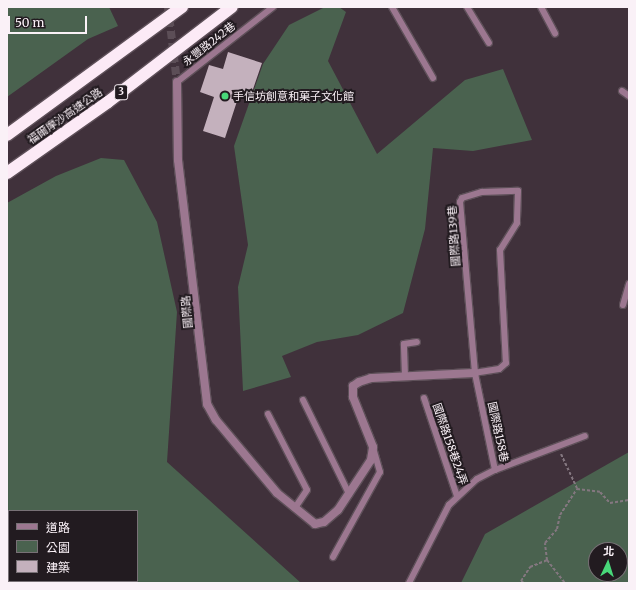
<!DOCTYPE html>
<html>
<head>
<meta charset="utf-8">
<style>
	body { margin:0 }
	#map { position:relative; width:636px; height:590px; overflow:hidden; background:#40313b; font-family:Merriweather,"Noto Sans TC",serif }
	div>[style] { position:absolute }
	.green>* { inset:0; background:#4a624f }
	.building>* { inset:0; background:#c4b1bd }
	.street-tunnel>* { height:8px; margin-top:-4px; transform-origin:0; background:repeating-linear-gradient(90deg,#5c4e57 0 8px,transparent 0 12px) }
	.path>* { height:2px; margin-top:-1px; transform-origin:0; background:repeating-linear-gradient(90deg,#847780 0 3px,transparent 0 5px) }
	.roads { filter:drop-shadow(1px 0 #5e5059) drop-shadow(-1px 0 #5e5059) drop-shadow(0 1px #5e5059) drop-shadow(0 -1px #5e5059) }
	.lane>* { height:6px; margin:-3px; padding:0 3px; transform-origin:3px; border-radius:3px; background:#9c7790 }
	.street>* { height:8px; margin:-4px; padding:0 4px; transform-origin:4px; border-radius:4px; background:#9c7790 }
	.highway>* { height:12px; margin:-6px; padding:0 6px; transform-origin:6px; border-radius:6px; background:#fceaf6 }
	.dots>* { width:11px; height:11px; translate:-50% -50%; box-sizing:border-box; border:2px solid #221b20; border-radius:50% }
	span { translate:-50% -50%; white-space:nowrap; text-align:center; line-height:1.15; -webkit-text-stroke:4px #221b20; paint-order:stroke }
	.shield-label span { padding:1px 3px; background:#221b20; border:1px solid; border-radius:3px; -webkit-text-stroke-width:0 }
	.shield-label { font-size:10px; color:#faf1f7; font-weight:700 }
	.street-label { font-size:11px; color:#faf1f7 }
	.poi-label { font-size:11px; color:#faf1f7 }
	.left { translate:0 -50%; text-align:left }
	.frame { position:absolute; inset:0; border:8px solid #faf1f7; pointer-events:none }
	.legend { position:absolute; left:8px; top:510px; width:130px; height:72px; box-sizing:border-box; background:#221b20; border:1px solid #787176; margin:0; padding:5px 7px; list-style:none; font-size:12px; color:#faf1f7 }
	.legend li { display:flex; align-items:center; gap:8px; height:20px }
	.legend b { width:20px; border:1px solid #787176 }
	.north { position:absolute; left:588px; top:542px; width:40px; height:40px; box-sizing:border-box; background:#221b20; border:1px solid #787176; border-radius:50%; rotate:4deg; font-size:11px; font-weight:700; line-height:16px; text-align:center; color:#faf1f7 }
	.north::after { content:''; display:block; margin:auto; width:14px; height:18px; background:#48d779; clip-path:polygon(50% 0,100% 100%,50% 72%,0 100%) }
	.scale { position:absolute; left:8px; top:16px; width:79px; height:18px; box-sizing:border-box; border:2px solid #faf1f7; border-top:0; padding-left:5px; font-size:12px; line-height:14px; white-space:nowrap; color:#faf1f7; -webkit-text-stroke:3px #221b20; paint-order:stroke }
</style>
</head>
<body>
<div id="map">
	<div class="green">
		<div style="clip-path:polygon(7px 7px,109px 7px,118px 26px,88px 39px,7px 97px)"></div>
		<div style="clip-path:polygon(325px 7px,339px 7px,346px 12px,328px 61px,377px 154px,465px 80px,503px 69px,532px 140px,473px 151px,433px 148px,425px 229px,403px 313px,358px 335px,317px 342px,282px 356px,291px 377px,243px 391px,238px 287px,248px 245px,234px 146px,263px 64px,289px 25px)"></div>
		<div style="clip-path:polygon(evenodd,101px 158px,124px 160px,157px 222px,177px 312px,167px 462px,301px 583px,7px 583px,7px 203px,56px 176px,101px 158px,9px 511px,137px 511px,137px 581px,9px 581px,9px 511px)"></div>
		<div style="clip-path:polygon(evenodd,629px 452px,629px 583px,461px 583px,485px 534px,629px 452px,596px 550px,620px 550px,620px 574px,596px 574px,596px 550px)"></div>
	</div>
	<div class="building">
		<div style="clip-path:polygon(228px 52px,262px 63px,250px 98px,239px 95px,225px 138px,203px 131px,214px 97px,200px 92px,209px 65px,223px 69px)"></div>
	</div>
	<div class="street-tunnel">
		<div style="left:168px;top:7px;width:76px;rotate:83.2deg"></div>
	</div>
	<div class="path">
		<div style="left:561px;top:454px;width:38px;rotate:65deg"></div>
		<div style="left:547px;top:560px;width:29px;rotate:52deg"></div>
		<div style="left:524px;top:583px;width:4px;rotate:-146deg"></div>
		<div style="left:521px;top:581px;width:17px;rotate:-57deg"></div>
		<div style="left:530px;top:567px;width:18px;rotate:-22deg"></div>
		<div style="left:547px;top:560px;width:17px;rotate:-97deg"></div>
		<div style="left:545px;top:543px;width:18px;rotate:-49deg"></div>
		<div style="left:557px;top:529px;width:14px;rotate:-78deg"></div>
		<div style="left:560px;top:515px;width:31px;rotate:-57deg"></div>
		<div style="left:577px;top:489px;width:23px;rotate:7deg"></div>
		<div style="left:600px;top:492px;width:15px;rotate:48deg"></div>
		<div style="left:610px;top:503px;width:19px;rotate:-9deg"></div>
	</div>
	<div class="roads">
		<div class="lane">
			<div style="left:392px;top:7px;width:82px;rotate:60deg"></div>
			<div style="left:467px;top:7px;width:42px;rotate:58.6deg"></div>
			<div style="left:541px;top:7px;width:30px;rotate:62deg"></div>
			<div style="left:177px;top:82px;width:122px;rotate:-38deg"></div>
			<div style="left:622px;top:91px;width:9px;rotate:36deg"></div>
			<div style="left:623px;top:305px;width:22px;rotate:-74deg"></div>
			<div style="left:405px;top:376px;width:32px;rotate:-92deg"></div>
			<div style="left:404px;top:344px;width:13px;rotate:-9deg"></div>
			<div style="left:424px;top:398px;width:103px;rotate:71.4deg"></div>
			<div style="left:303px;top:400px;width:105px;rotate:63.9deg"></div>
			<div style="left:268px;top:414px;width:85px;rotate:62.8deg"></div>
			<div style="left:307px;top:490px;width:22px;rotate:124deg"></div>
			<div style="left:495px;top:470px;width:96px;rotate:-20.7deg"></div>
			<div style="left:333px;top:557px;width:97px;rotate:-61.1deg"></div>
			<div style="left:380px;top:472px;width:26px;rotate:-106deg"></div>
			<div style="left:409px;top:583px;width:88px;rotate:-62.9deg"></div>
			<div style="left:449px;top:505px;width:38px;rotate:-43deg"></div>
			<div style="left:477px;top:479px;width:20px;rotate:-27deg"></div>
			<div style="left:495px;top:470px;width:99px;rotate:-101.7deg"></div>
			<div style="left:475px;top:373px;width:172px;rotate:-95deg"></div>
			<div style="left:460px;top:202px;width:4px;rotate:-63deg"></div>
			<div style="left:462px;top:198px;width:21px;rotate:-17deg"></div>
			<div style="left:482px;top:192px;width:36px;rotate:-2deg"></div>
			<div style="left:518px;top:191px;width:32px;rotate:92deg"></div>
			<div style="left:517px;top:223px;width:32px;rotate:122deg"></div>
			<div style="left:500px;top:250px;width:113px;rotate:87deg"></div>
			<div style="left:506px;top:363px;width:9px;rotate:139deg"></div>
			<div style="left:499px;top:369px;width:24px;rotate:171deg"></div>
		</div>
		<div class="street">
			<div style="left:177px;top:82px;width:78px;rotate:89.3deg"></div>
			<div style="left:178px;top:160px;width:246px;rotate:83.2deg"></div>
			<div style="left:207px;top:404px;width:18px;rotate:61deg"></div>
			<div style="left:216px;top:420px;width:95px;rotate:50.1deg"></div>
			<div style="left:277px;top:493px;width:49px;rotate:39.2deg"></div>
			<div style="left:315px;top:524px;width:9px;rotate:-13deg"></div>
			<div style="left:324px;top:522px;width:18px;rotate:-41deg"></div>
			<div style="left:338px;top:510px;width:60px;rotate:-56.6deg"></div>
			<div style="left:371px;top:460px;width:13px;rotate:-81deg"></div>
			<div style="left:373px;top:447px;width:54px;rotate:-111.8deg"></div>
			<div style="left:353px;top:397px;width:11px;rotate:-90deg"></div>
			<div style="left:353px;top:386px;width:7px;rotate:-34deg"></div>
			<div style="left:359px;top:382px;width:13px;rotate:-18deg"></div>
			<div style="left:371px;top:378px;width:104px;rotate:-2.8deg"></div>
		</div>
		<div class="highway">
			<div style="left:7px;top:135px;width:217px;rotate:-36.2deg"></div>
			<div style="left:7px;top:173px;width:123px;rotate:-35.1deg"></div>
			<div style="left:108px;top:102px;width:156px;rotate:-37.5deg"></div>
		</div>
	</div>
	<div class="dots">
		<div style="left:225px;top:96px;background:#48d779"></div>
	</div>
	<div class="shield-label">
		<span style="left:121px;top:92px">3</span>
	</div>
	<div class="street-label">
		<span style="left:209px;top:44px;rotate:-38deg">永豐路242巷</span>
		<span style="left:65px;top:116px;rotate:-35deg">福爾摩沙高速公路</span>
		<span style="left:454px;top:236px;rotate:-94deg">國際路139巷</span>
		<span style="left:187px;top:312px;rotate:-95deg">國際路</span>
		<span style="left:498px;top:432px;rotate:78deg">國際路158巷</span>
		<span style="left:450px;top:444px;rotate:71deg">國際路158巷24弄</span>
	</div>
	<div class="poi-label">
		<span class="left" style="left:233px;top:96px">手信坊創意和菓子文化館</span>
	</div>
	<div class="frame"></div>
	<ul class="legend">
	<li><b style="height:5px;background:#9c7790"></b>道路</li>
	<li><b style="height:11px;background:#4a624f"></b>公園</li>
	<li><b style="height:11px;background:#c4b1bd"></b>建築</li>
	</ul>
	<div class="north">北</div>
	<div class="scale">50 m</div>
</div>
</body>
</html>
